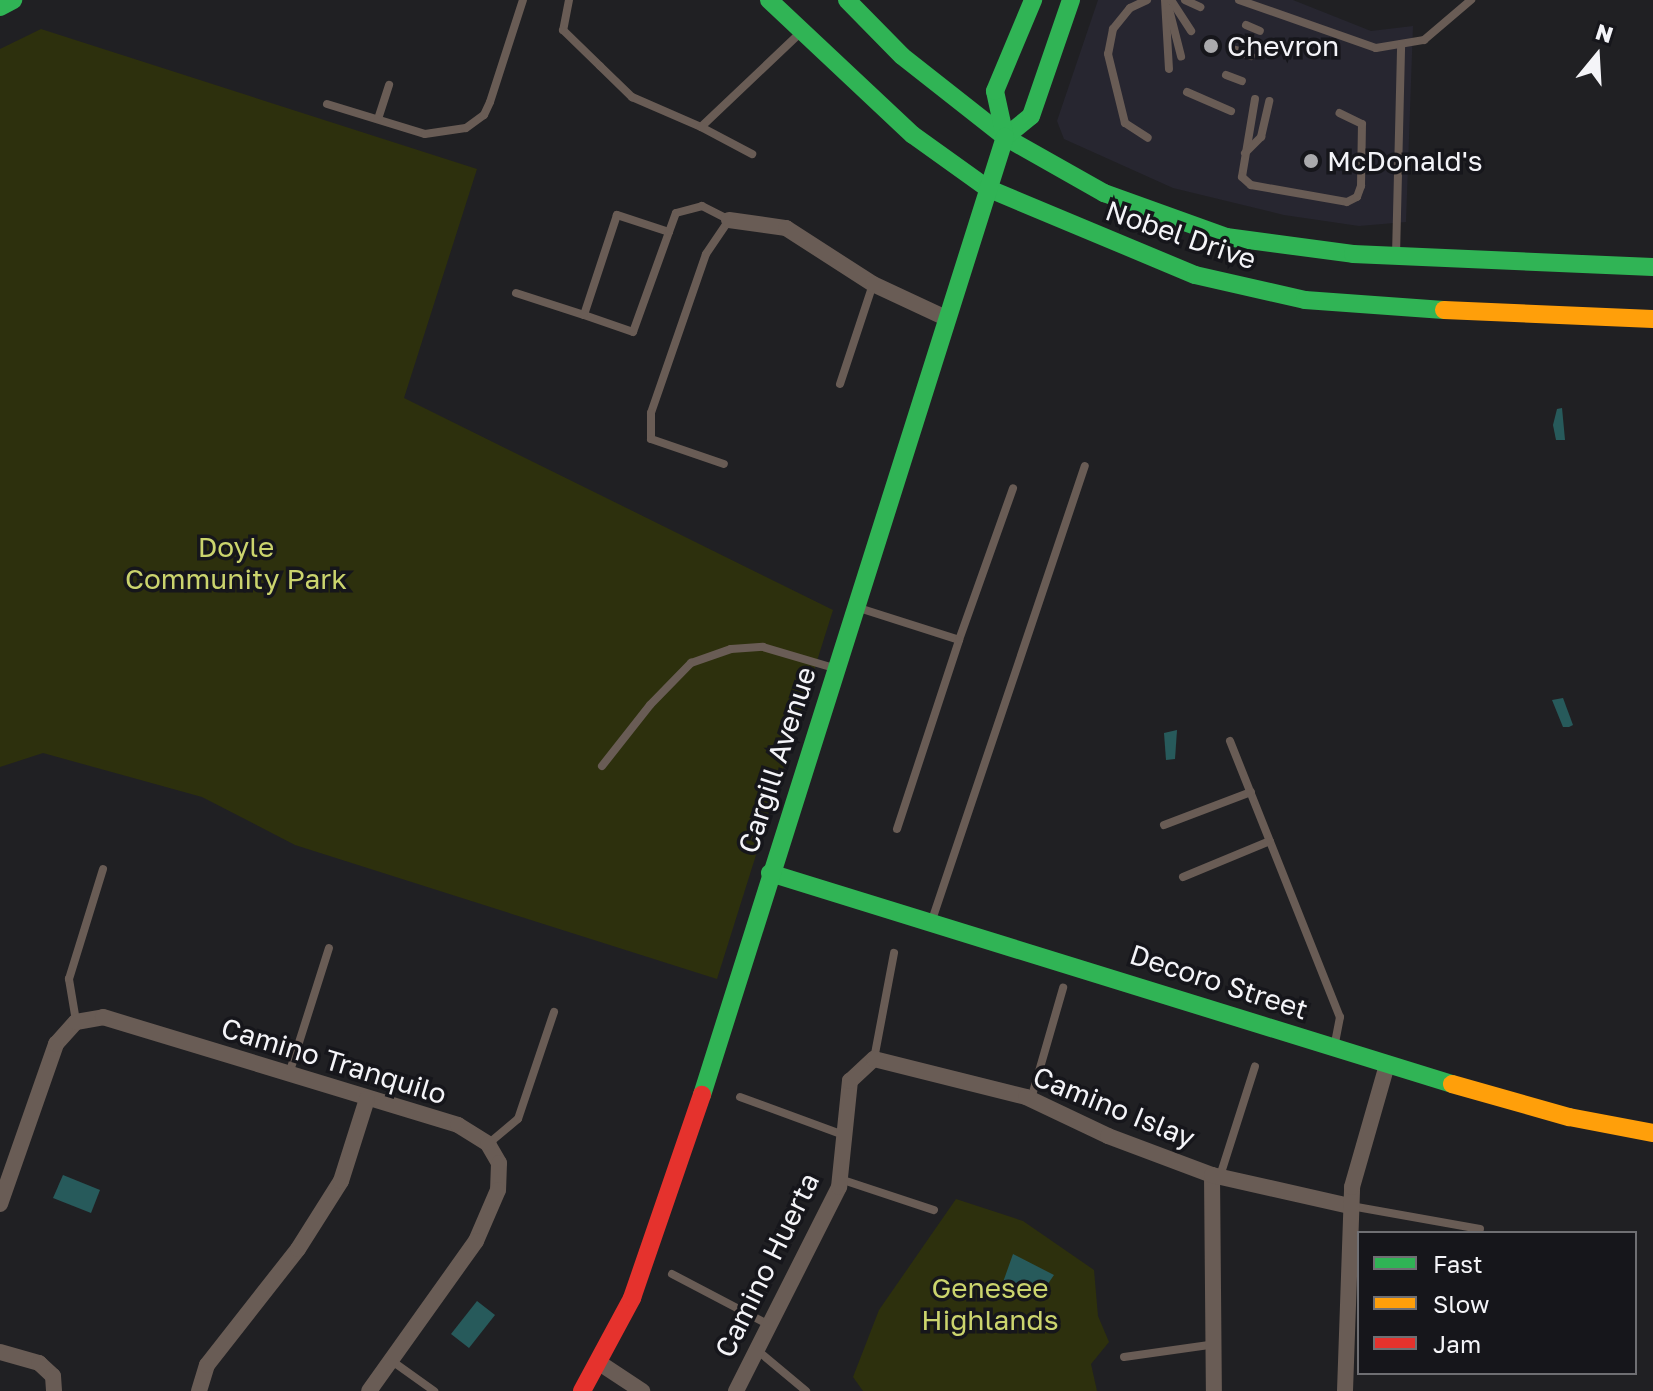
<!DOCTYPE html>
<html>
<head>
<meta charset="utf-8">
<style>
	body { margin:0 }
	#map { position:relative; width:1653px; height:1391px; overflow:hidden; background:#202023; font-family:"Golos Text",sans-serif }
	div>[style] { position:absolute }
	.built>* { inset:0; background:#272630 }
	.green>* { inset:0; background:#2d300d }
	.water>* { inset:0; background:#275a5b }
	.lane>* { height:8px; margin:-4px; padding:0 4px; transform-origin:4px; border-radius:4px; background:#695c55 }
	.street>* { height:16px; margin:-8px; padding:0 8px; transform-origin:8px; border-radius:8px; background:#695c55 }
	.fast>* { height:18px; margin:-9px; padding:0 9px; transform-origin:9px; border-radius:9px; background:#30b455 }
	.slow>* { height:18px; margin:-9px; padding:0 9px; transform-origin:9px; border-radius:9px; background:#ff9f0a }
	.jam>* { height:18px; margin:-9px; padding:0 9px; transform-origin:9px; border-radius:9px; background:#e5322d }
	.dots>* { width:22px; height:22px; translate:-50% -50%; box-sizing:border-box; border:4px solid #16161b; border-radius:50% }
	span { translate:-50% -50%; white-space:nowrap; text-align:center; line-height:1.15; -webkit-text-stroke:7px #16161b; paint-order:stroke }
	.poi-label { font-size:28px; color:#f4f4f8 }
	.left { translate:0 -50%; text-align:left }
	.street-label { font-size:28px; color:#f4f4f8 }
	.park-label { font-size:28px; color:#cbd46d }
	.legend { position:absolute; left:1357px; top:1231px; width:280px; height:144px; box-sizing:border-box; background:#16161b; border:2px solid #6f6f73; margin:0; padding:10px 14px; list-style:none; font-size:24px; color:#f4f4f8 }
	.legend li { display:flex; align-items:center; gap:16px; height:40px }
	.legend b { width:40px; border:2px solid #6f6f73 }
	.north { position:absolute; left:1557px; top:16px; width:80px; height:80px; -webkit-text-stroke:6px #16161b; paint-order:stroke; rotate:18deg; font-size:22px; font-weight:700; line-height:32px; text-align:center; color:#f4f4f8 }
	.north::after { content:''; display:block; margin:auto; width:28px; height:36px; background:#f4f4f8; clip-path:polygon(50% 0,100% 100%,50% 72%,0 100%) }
</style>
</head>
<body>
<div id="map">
	<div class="built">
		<div style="clip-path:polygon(1098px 0,1293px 0,1371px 31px,1413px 26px,1406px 222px,1359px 226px,1284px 215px,1173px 188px,1064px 139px,1057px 121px)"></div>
	</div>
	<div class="green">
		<div style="clip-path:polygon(41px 29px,477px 169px,404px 398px,833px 610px,717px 979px,295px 845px,202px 797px,43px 753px,0 767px,0 49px)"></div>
		<div style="clip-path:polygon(956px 1199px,1023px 1221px,1094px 1270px,1098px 1316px,1109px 1342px,1091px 1364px,1097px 1391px,863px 1391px,853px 1377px,879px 1310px)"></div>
	</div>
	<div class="water">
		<div style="clip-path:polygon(1562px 408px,1565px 440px,1556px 440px,1553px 425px,1557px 409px)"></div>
		<div style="clip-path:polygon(1563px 698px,1573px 725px,1569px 727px,1563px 727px,1552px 700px)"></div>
		<div style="clip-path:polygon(1177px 730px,1175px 759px,1166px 760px,1164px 733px)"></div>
		<div style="clip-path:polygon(63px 1175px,100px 1190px,91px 1213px,53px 1198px)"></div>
		<div style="clip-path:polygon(1013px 1254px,1054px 1275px,1043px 1291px,1026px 1281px,1014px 1289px,1002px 1285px)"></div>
		<div style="clip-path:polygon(477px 1301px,495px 1315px,469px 1348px,451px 1334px)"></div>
	</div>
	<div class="lane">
		<div style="left:569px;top:0;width:31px;rotate:101deg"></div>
		<div style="left:563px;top:30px;width:52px;rotate:44.2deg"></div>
		<div style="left:600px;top:66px;width:45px;rotate:44.1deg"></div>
		<div style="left:632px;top:97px;width:75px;rotate:23.5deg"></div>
		<div style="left:701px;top:127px;width:138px;rotate:-43.5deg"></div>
		<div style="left:1147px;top:0;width:19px;rotate:155deg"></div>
		<div style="left:1130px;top:8px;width:27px;rotate:129deg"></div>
		<div style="left:1113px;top:29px;width:25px;rotate:101deg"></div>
		<div style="left:1108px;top:54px;width:71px;rotate:76.2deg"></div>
		<div style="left:1125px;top:123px;width:27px;rotate:33deg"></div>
		<div style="left:1165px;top:0;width:69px;rotate:86.7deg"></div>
		<div style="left:1171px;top:0;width:37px;rotate:57deg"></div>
		<div style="left:1185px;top:0;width:17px;rotate:25deg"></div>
		<div style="left:1239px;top:0;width:145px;rotate:19.3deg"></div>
		<div style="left:1376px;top:48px;width:49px;rotate:-9.5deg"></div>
		<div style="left:1424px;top:40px;width:62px;rotate:-40.4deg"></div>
		<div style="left:1169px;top:9px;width:49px;rotate:75.7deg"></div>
		<div style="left:1246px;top:25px;width:15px;rotate:23deg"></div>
		<div style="left:1236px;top:50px;width:16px;rotate:22deg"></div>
		<div style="left:1226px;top:75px;width:17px;rotate:21deg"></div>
		<div style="left:1187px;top:92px;width:48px;rotate:23.4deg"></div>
		<div style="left:1255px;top:99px;width:79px;rotate:99.5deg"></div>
		<div style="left:1242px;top:177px;width:12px;rotate:42deg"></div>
		<div style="left:1251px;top:185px;width:97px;rotate:10deg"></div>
		<div style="left:1347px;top:202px;width:11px;rotate:-27deg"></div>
		<div style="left:1357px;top:197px;width:12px;rotate:-70deg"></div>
		<div style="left:1361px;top:186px;width:62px;rotate:-89.1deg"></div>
		<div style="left:1362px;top:124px;width:25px;rotate:-154deg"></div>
		<div style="left:327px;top:104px;width:102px;rotate:17deg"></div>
		<div style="left:425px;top:134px;width:41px;rotate:-8.3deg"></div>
		<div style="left:466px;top:128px;width:22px;rotate:-36deg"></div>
		<div style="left:484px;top:115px;width:14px;rotate:-65deg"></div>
		<div style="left:490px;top:102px;width:107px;rotate:-72.1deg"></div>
		<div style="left:378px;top:119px;width:36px;rotate:-72deg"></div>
		<div style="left:701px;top:127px;width:58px;rotate:27.9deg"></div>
		<div style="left:1245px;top:153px;width:23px;rotate:-45deg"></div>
		<div style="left:1261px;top:137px;width:37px;rotate:-77deg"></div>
		<div style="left:669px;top:232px;width:55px;rotate:-161.9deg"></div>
		<div style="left:617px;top:215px;width:105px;rotate:108.3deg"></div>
		<div style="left:584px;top:315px;width:52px;rotate:19.1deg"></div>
		<div style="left:633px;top:332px;width:106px;rotate:-70.2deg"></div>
		<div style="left:669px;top:232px;width:20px;rotate:-70deg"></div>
		<div style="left:676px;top:213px;width:27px;rotate:-15deg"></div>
		<div style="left:702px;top:206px;width:30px;rotate:27deg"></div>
		<div style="left:729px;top:220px;width:41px;rotate:124.1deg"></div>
		<div style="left:706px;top:254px;width:168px;rotate:109.1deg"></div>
		<div style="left:651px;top:413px;width:26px;rotate:90deg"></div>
		<div style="left:651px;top:439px;width:77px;rotate:18.9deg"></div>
		<div style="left:1396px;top:255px;width:211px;rotate:-88.6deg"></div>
		<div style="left:516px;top:293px;width:71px;rotate:17.9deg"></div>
		<div style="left:840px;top:384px;width:105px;rotate:-71.7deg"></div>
		<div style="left:859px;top:608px;width:105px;rotate:17.7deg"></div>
		<div style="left:959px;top:640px;width:161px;rotate:-70.4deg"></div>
		<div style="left:1230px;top:741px;width:297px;rotate:68.3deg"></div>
		<div style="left:1340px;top:1017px;width:32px;rotate:101deg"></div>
		<div style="left:602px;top:766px;width:78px;rotate:-51.8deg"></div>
		<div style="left:650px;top:705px;width:59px;rotate:-45.7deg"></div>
		<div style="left:691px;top:663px;width:42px;rotate:-19.3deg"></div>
		<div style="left:731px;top:649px;width:32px;rotate:-4deg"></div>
		<div style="left:763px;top:647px;width:74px;rotate:16.5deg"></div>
		<div style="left:1164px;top:825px;width:93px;rotate:-20.8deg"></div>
		<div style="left:897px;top:829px;width:199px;rotate:-71.8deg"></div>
		<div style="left:1183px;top:877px;width:94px;rotate:-22.5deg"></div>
		<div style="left:932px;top:920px;width:479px;rotate:-71.4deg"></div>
		<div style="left:76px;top:1021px;width:43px;rotate:-99.5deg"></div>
		<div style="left:69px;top:979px;width:115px;rotate:-72.8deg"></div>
		<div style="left:874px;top:1059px;width:108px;rotate:-79.3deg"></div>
		<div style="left:289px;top:1074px;width:132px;rotate:-72.4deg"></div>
		<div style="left:740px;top:1097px;width:111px;rotate:20.1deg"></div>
		<div style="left:1031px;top:1099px;width:116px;rotate:-73.9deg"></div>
		<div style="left:488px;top:1144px;width:39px;rotate:-40deg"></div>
		<div style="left:518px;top:1119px;width:113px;rotate:-71.4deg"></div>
		<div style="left:1220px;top:1176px;width:115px;rotate:-72.3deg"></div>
		<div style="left:840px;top:1179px;width:99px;rotate:18.3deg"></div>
		<div style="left:1351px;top:1206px;width:131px;rotate:10.1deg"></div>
		<div style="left:672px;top:1274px;width:110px;rotate:27.7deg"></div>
		<div style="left:757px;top:1350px;width:64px;rotate:39.9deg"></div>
		<div style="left:1124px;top:1357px;width:93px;rotate:-8deg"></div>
		<div style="left:392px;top:1361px;width:52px;rotate:35.5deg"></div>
	</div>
	<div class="street">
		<div style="left:729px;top:220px;width:58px;rotate:8deg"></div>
		<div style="left:786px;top:228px;width:103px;rotate:32.8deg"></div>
		<div style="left:873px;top:284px;width:81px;rotate:25deg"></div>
		<div style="left:1212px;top:1175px;width:216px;rotate:89.5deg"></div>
		<div style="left:0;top:1204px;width:170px;rotate:-70.7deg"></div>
		<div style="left:56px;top:1044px;width:30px;rotate:-48deg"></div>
		<div style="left:76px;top:1022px;width:27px;rotate:-10deg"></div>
		<div style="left:103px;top:1017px;width:371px;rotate:16.9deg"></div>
		<div style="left:458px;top:1125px;width:36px;rotate:32deg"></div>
		<div style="left:488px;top:1144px;width:22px;rotate:60deg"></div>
		<div style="left:499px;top:1163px;width:27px;rotate:92deg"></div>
		<div style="left:498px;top:1190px;width:56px;rotate:113.3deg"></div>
		<div style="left:476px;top:1241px;width:184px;rotate:125.5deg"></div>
		<div style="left:0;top:1352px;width:41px;rotate:15.8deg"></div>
		<div style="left:39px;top:1363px;width:19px;rotate:43deg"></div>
		<div style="left:53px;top:1376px;width:15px;rotate:86deg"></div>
		<div style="left:598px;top:1362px;width:53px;rotate:33.4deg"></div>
		<div style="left:199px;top:1391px;width:27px;rotate:-73deg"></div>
		<div style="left:207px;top:1365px;width:147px;rotate:-51.9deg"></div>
		<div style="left:298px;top:1249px;width:80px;rotate:-57.7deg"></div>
		<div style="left:341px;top:1181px;width:86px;rotate:-72.4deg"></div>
		<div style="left:736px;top:1391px;width:229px;rotate:-63.2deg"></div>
		<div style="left:839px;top:1187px;width:107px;rotate:-84.1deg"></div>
		<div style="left:850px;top:1081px;width:33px;rotate:-43deg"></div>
		<div style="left:874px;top:1059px;width:157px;rotate:14deg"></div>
		<div style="left:1026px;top:1097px;width:91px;rotate:25.4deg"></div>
		<div style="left:1108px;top:1136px;width:111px;rotate:20.6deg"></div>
		<div style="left:1212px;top:1175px;width:141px;rotate:12.7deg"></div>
		<div style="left:1345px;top:1391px;width:204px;rotate:-88deg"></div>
		<div style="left:1352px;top:1187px;width:127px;rotate:-74deg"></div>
	</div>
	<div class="fast">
		<div style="left:769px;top:0;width:197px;rotate:43.2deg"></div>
		<div style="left:913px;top:135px;width:91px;rotate:35.6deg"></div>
		<div style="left:987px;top:188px;width:225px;rotate:22.7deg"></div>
		<div style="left:1195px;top:275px;width:113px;rotate:12.8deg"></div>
		<div style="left:1305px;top:300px;width:139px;rotate:4.1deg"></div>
		<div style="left:847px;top:0;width:78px;rotate:45.5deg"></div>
		<div style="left:902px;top:56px;width:131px;rotate:38.2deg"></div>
		<div style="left:1005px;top:137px;width:114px;rotate:29.5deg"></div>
		<div style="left:1104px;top:193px;width:130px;rotate:19.8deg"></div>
		<div style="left:1226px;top:237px;width:128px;rotate:7.6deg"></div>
		<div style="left:1353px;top:254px;width:300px;rotate:2.5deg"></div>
		<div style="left:0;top:7px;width:15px;rotate:-28deg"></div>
		<div style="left:1005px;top:137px;width:33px;rotate:-39deg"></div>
		<div style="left:1031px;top:116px;width:123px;rotate:-71deg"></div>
		<div style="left:1005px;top:137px;width:47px;rotate:-102.3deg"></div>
		<div style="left:995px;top:91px;width:99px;rotate:-67.3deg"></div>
		<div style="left:770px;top:873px;width:714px;rotate:17.19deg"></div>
		<div style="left:702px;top:1095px;width:1005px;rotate:-72.45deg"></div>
	</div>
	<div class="slow">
		<div style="left:1444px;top:310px;width:209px;rotate:2.5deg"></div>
		<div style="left:1452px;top:1084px;width:122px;rotate:15.8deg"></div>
		<div style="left:1569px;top:1117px;width:86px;rotate:10.8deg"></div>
	</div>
	<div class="jam">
		<div style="left:582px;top:1391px;width:106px;rotate:-61.7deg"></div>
		<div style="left:632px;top:1298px;width:215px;rotate:-71deg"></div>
	</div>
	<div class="dots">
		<div style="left:1211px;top:46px;background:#aaaaad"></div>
		<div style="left:1311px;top:161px;background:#aaaaad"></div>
	</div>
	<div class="poi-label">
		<span class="left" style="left:1227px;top:46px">Chevron</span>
		<span class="left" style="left:1327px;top:161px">McDonald's</span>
	</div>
	<div class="street-label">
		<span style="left:1181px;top:235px;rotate:19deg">Nobel Drive</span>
		<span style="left:777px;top:760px;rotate:-72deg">Cargill Avenue</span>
		<span style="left:1219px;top:982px;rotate:18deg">Decoro Street</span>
		<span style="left:334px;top:1061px;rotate:17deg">Camino Tranquilo</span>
		<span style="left:1114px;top:1107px;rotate:22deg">Camino Islay</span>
		<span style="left:767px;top:1265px;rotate:-64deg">Camino Huerta</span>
	</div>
	<div class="park-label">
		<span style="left:236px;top:563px">Doyle<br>Community Park</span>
		<span style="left:990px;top:1304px">Genesee<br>Highlands</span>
	</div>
	<ul class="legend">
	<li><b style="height:10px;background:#30b455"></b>Fast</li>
	<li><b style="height:10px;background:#ff9f0a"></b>Slow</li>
	<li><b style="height:10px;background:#e5322d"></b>Jam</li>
	</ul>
	<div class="north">N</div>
</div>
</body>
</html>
